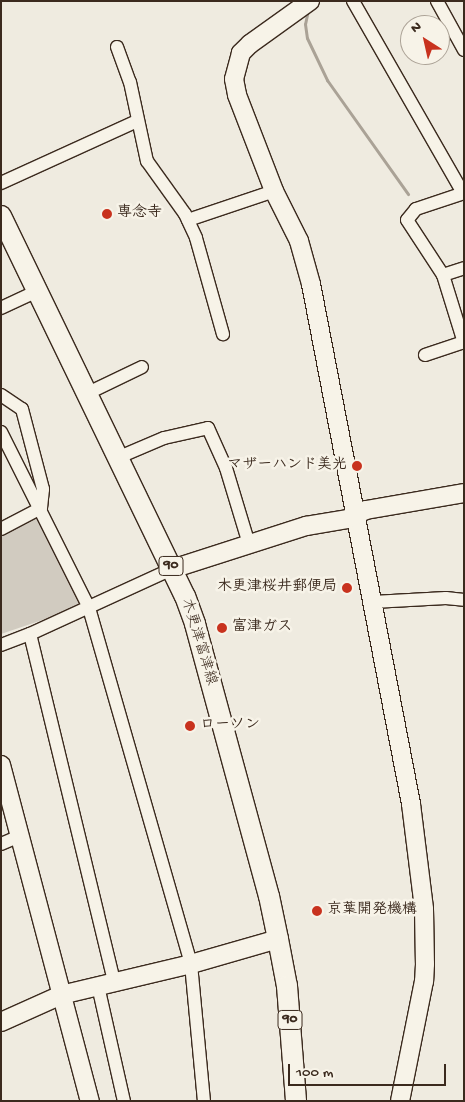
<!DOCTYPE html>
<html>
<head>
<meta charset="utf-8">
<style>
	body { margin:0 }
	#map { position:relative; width:465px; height:1102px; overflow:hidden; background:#efebe0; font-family:"Gochi Hand","Klee One",sans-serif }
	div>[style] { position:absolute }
	.green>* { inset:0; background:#d1cbc0 }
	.stream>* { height:3px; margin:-1.5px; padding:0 1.5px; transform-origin:1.5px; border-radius:1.5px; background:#aaa296 }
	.roads { filter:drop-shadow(1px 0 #3b2a1e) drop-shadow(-1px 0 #3b2a1e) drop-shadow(0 1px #3b2a1e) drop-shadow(0 -1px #3b2a1e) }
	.street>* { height:12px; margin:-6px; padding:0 6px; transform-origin:6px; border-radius:6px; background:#f7f3e8 }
	.secondary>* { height:18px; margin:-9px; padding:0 9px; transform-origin:9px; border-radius:9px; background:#f7f3e8 }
	.primary>* { height:20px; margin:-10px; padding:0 10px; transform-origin:10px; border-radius:10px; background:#f7f3e8 }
	.dots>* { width:14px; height:14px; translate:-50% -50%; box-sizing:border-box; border:2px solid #f7f3e8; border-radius:50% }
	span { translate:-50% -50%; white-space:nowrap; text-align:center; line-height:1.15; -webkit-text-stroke:5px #f7f3e8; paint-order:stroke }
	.shield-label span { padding:1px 4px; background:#f7f3e8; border:1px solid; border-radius:4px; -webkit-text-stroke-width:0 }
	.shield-label { font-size:14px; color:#3b2a1e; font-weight:700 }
	.poi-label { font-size:15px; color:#3b2a1e; font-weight:700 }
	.left { translate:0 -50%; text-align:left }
	.right { translate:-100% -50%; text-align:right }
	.street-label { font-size:15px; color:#3b2a1e }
	.frame { position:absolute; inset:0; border:2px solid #3b2a1e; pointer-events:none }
	.north { position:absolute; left:400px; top:15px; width:50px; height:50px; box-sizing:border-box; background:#f7f3e8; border:1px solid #aca397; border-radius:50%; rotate:325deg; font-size:14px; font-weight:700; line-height:20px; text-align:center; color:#3b2a1e }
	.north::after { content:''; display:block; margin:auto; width:18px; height:22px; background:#c8321e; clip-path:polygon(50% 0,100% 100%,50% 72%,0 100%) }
	.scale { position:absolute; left:288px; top:1064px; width:158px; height:22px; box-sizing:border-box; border:2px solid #3b2a1e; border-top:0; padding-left:6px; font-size:15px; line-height:18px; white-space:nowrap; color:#3b2a1e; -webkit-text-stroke:4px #f7f3e8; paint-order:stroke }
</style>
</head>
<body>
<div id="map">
	<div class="green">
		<div style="clip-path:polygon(36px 512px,81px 604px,63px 613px,1px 634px,1px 531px)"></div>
	</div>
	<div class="stream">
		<div style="left:308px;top:10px;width:14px;rotate:102deg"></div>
		<div style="left:305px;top:24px;width:14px;rotate:82deg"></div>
		<div style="left:307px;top:38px;width:47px;rotate:64.5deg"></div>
		<div style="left:327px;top:80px;width:140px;rotate:54.6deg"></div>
	</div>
	<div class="roads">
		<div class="street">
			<div style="left:353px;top:1px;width:221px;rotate:60.2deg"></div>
			<div style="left:437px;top:1px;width:56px;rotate:61.1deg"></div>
			<div style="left:117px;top:47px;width:37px;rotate:70deg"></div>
			<div style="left:130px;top:82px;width:81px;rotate:77.9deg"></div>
			<div style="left:147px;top:161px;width:65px;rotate:54.4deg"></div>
			<div style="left:185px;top:214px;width:26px;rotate:65deg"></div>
			<div style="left:196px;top:238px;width:100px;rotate:74.3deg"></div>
			<div style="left:1px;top:183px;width:149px;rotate:-24.5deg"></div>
			<div style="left:464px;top:193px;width:51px;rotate:161.6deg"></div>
			<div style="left:416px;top:209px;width:14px;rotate:129deg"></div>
			<div style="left:407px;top:220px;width:66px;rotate:56.8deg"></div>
			<div style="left:443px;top:275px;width:71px;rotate:72.8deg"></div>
			<div style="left:188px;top:220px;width:91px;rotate:-18.6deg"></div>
			<div style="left:443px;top:275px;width:22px;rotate:-18deg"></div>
			<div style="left:1px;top:308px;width:40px;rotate:-25deg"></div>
			<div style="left:425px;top:355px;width:41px;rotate:-18.4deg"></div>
			<div style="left:86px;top:394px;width:62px;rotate:-25.7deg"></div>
			<div style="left:1px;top:395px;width:25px;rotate:34deg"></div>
			<div style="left:22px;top:409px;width:83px;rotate:75.3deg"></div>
			<div style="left:43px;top:489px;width:19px;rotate:96deg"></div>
			<div style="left:41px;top:508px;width:45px;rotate:152.3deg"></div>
			<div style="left:1px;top:432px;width:197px;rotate:63.4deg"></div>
			<div style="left:89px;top:608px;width:370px;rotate:74deg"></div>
			<div style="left:191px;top:964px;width:138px;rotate:84.6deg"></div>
			<div style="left:117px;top:458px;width:51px;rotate:-23.1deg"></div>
			<div style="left:164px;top:438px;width:45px;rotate:-12.8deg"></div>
			<div style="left:208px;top:428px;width:44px;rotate:65.8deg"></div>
			<div style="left:226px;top:468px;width:79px;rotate:73.2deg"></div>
			<div style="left:373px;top:602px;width:73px;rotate:-3.1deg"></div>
			<div style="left:446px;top:598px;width:18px;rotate:6deg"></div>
			<div style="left:30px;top:634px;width:358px;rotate:76.4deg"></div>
			<div style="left:1px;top:645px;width:31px;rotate:-21deg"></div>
			<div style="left:30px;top:634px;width:156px;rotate:-24.6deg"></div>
			<div style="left:1px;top:844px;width:21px;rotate:-23deg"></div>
			<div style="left:98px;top:986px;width:118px;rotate:77.3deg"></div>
		</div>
		<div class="secondary">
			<div style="left:310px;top:1px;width:74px;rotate:144.4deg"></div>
			<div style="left:250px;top:44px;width:13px;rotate:135deg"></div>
			<div style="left:241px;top:53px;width:27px;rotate:105deg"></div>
			<div style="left:234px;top:79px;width:16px;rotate:79deg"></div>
			<div style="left:237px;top:95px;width:103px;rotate:68.9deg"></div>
			<div style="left:274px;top:191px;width:56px;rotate:63.4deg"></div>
			<div style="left:299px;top:241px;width:45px;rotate:74.4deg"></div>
			<div style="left:311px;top:284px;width:530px;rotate:79.11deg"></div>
			<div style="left:411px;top:804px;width:106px;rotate:82.9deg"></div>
			<div style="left:424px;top:909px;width:55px;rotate:89deg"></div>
			<div style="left:425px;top:964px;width:17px;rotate:93deg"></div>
			<div style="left:424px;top:981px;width:122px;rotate:101.3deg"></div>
			<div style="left:172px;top:569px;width:141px;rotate:-17.8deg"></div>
			<div style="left:306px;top:526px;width:43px;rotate:-9.5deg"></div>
			<div style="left:348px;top:519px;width:20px;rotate:-27deg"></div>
			<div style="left:366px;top:510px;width:99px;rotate:-9.8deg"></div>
			<div style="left:1px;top:765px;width:348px;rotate:75.2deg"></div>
			<div style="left:1px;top:1022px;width:66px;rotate:-24.2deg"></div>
			<div style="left:61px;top:995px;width:134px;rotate:-13.4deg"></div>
			<div style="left:191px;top:964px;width:91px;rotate:-16deg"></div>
		</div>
		<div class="primary">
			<div style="left:1px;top:216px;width:422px;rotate:64.2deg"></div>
			<div style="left:185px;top:596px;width:30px;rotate:70deg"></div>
			<div style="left:195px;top:624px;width:282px;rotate:74.8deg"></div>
			<div style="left:269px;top:896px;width:44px;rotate:78.2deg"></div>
			<div style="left:278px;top:939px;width:48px;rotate:79.2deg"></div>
			<div style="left:287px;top:986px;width:115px;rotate:85.5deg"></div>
		</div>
	</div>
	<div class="dots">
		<div style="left:107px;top:214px;background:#c8321e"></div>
		<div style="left:357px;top:466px;background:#c8321e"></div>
		<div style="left:347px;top:588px;background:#c8321e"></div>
		<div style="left:222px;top:628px;background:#c8321e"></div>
		<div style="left:190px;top:726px;background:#c8321e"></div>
		<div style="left:317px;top:911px;background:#c8321e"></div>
	</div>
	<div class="shield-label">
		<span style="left:171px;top:566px">90</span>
		<span style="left:290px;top:1020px">90</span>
	</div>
	<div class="poi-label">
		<span class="left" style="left:117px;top:214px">専念寺</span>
		<span class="right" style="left:347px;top:466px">マザーハンド美光</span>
		<span class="right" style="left:337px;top:588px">木更津桜井郵便局</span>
		<span class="left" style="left:232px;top:628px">富津ガス</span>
		<span class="left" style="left:200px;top:726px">ローソン</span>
		<span class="left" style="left:327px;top:911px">京葉開発機構</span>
	</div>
	<div class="street-label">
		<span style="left:198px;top:642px;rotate:73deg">木更津富津線</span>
	</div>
	<div class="frame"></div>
	<div class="north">N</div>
	<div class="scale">100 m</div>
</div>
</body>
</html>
